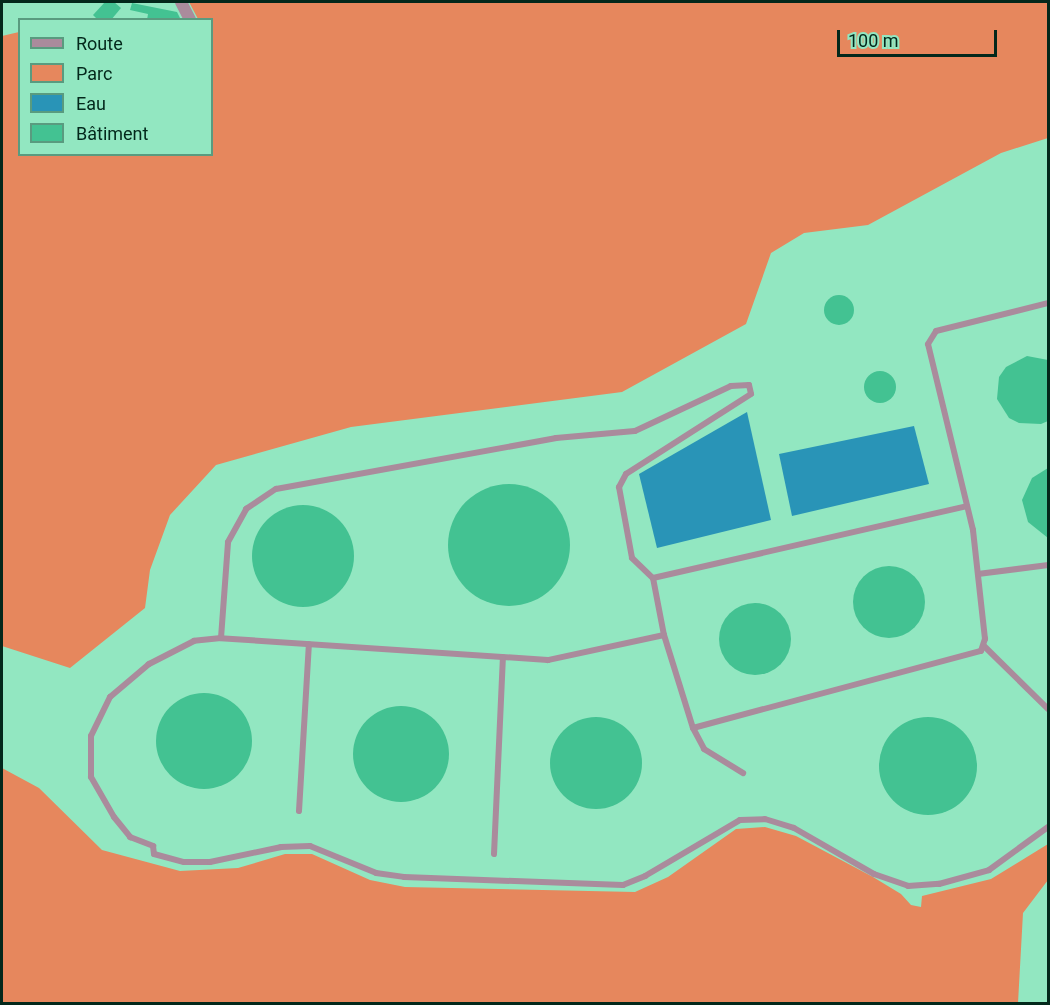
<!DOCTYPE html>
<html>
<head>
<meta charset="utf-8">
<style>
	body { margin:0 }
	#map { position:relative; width:1050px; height:1005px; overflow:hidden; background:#92e7c1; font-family:Roboto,sans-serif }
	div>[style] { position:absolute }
	.green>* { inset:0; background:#e6875d }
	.water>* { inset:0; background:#2994b7 }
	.building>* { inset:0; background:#43c292 }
	.round { border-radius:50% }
	.lane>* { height:6px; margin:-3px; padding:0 3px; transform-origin:3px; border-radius:3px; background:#aa8b9c }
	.street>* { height:12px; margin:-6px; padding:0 6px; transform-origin:6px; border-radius:6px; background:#aa8b9c }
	span { translate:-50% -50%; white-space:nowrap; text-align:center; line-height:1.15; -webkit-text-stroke:5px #92e7c1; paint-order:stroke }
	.frame { position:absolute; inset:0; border:3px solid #03281b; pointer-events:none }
	.legend { position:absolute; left:18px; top:18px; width:195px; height:138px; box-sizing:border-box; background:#92e7c1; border:2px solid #599b7f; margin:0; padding:8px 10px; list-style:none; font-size:18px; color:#03281b }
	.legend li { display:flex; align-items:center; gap:12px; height:30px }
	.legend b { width:30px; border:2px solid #599b7f }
	.scale { position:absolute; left:837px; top:30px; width:160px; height:27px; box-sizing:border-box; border:3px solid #03281b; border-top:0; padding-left:8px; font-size:18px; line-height:21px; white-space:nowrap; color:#03281b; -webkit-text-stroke:4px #92e7c1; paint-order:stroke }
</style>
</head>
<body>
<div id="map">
	<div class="green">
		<div style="clip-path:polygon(189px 2px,1048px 2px,1048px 138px,1001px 153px,868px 225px,804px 233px,771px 253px,746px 324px,622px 392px,351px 427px,216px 465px,170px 515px,150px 570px,145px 608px,70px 668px,2px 646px,2px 36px,19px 32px,20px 154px,212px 154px,212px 20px,198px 19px)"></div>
		<div style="clip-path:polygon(2px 768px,39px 788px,102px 850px,180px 871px,238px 868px,285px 854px,312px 854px,370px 880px,405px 887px,635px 892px,668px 877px,736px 829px,765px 827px,796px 836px,873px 877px,901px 894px,911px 905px,921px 907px,922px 896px,991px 879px,1048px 844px,1048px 880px,1023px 913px,1018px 1003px,2px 1003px)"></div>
	</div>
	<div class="water">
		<div style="clip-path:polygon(747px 412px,771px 520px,657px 548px,639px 474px)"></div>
		<div style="clip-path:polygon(914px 426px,929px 484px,792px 516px,779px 454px)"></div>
	</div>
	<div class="building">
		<div style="clip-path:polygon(105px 2px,114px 2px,121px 8px,111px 20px,98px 20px,93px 15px)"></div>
		<div style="clip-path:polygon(132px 3px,177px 12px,181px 20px,147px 20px,148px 14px,130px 10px)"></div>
		<div class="round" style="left:824px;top:295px;width:30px;height:30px"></div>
		<div style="clip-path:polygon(1027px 356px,1048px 360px,1048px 421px,1041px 424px,1019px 423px,1009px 418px,997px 399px,999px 377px,1006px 367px)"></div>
		<div class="round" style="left:864px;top:371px;width:32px;height:32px"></div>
		<div style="clip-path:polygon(1048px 468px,1048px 538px,1028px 522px,1022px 500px,1032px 478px)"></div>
		<div class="round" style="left:448px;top:484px;width:122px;height:122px"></div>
		<div class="round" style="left:252px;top:505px;width:102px;height:102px"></div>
		<div class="round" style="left:853px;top:566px;width:72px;height:72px"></div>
		<div class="round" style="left:719px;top:603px;width:72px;height:72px"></div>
		<div class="round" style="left:156px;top:693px;width:96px;height:96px"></div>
		<div class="round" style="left:353px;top:706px;width:96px;height:96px"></div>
		<div class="round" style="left:550px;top:717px;width:92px;height:92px"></div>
		<div class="round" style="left:879px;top:717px;width:98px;height:98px"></div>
	</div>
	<div class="lane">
		<div style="left:978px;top:574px;width:71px;rotate:-7.3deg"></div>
		<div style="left:653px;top:578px;width:322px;rotate:-12.9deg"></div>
		<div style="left:664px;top:635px;width:119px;rotate:167.8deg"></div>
		<div style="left:548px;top:660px;width:328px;rotate:-176.2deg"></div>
		<div style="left:221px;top:638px;width:27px;rotate:174deg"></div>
		<div style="left:194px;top:641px;width:51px;rotate:152.9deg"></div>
		<div style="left:149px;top:664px;width:51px;rotate:139.8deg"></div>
		<div style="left:110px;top:697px;width:43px;rotate:116deg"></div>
		<div style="left:91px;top:736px;width:41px;rotate:90deg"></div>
		<div style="left:91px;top:777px;width:46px;rotate:60.1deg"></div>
		<div style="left:114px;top:817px;width:26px;rotate:51deg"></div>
		<div style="left:130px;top:837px;width:25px;rotate:21deg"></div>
		<div style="left:153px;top:846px;width:8px;rotate:83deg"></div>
		<div style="left:154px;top:854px;width:31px;rotate:15deg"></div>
		<div style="left:184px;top:862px;width:26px"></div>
		<div style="left:210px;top:862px;width:73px;rotate:-11.9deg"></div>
		<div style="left:281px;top:847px;width:29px;rotate:-2deg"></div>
		<div style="left:310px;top:846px;width:71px;rotate:22.2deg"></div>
		<div style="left:376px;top:873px;width:28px;rotate:8deg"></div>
		<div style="left:404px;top:877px;width:219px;rotate:2.1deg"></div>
		<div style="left:623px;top:885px;width:24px;rotate:-22deg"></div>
		<div style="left:645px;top:876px;width:110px;rotate:-30.5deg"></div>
		<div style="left:740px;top:820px;width:25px;rotate:-2deg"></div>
		<div style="left:765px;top:819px;width:30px;rotate:17deg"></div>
		<div style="left:794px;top:828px;width:92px;rotate:29.9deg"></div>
		<div style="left:874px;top:874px;width:36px;rotate:19deg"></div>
		<div style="left:908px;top:886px;width:31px;rotate:-4deg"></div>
		<div style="left:939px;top:884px;width:52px;rotate:-15.6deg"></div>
		<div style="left:989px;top:870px;width:73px;rotate:-36.1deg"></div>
		<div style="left:221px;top:638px;width:96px;rotate:-85.8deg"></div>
		<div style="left:228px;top:542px;width:38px;rotate:-61deg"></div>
		<div style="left:246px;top:509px;width:36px;rotate:-34deg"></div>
		<div style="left:276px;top:489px;width:285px;rotate:-10.3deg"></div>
		<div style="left:556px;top:438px;width:79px;rotate:-5.1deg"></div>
		<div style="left:635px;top:431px;width:106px;rotate:-25.1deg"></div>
		<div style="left:731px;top:386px;width:18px;rotate:-3deg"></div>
		<div style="left:749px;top:385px;width:9px;rotate:77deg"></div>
		<div style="left:751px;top:394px;width:148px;rotate:147.4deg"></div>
		<div style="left:626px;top:474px;width:15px;rotate:118deg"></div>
		<div style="left:619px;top:487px;width:72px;rotate:79.6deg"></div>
		<div style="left:632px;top:558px;width:29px;rotate:44deg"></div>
		<div style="left:653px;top:578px;width:58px;rotate:79.1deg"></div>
		<div style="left:664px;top:635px;width:97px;rotate:72.7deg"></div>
		<div style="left:693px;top:728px;width:24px;rotate:62deg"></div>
		<div style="left:704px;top:749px;width:46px;rotate:31.6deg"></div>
		<div style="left:984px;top:646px;width:90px;rotate:44.5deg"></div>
		<div style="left:693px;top:728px;width:298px;rotate:-15deg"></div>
		<div style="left:981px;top:651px;width:13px;rotate:-72deg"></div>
		<div style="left:985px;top:639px;width:110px;rotate:-96.3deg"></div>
		<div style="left:973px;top:530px;width:191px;rotate:-103.6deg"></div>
		<div style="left:928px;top:344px;width:15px;rotate:-58deg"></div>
		<div style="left:936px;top:331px;width:115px;rotate:-14deg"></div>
		<div style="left:299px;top:811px;width:167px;rotate:-86.6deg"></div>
		<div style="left:494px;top:854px;width:197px;rotate:-87.4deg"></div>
	</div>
	<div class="street">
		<div style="left:181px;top:2px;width:20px;rotate:63deg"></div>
	</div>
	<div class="frame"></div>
	<ul class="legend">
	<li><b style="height:8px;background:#aa8b9c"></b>Route</li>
	<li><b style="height:16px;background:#e6875d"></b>Parc</li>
	<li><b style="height:16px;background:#2994b7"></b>Eau</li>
	<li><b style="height:16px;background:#43c292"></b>Bâtiment</li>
	</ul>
	<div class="scale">100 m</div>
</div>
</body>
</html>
